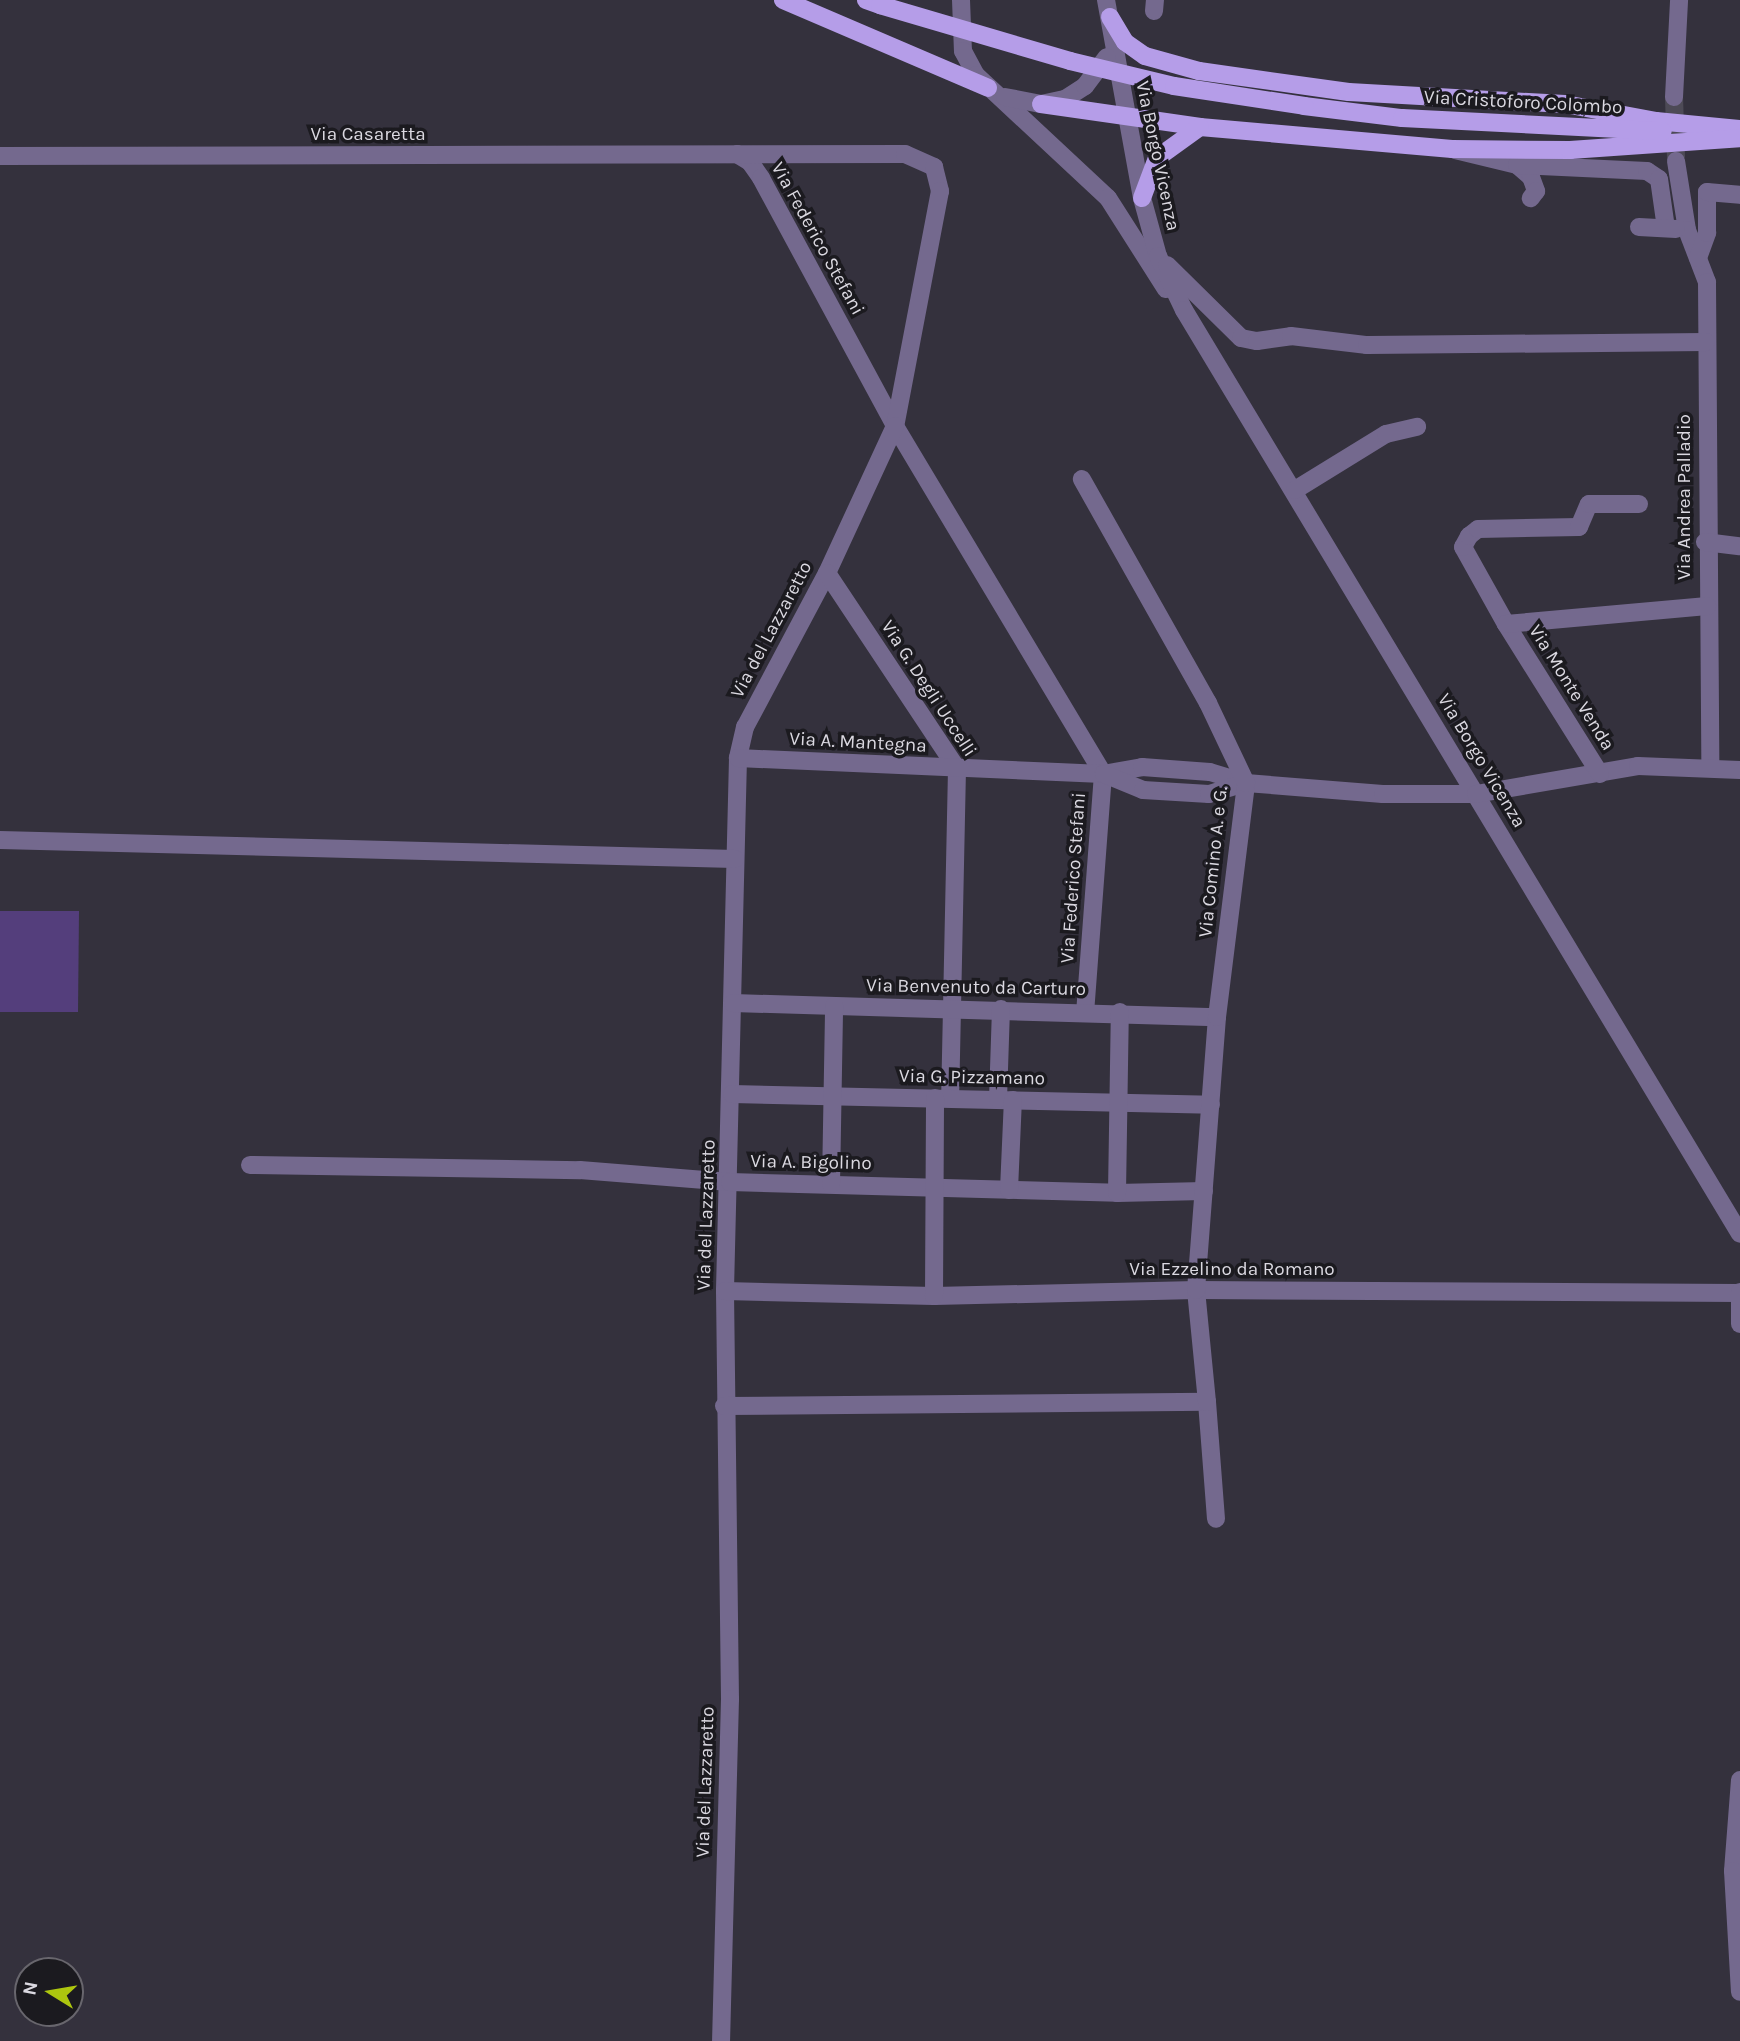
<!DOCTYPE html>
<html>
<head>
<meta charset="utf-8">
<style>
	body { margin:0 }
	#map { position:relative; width:1740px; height:2041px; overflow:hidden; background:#34313d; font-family:Karla,sans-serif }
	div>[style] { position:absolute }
	.green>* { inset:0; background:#543e7c }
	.minor-tunnel>* { height:18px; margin-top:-9px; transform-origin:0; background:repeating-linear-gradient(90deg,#4d4a56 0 18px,transparent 0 27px) }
	.minor>* { height:18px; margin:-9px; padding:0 9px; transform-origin:9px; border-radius:9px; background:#74698e }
	.major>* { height:18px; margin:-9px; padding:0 9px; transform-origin:9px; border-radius:9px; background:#b59de8 }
	.major-bridge>* { height:18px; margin:-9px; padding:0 9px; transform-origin:9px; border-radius:9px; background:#b59de8 }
	span { translate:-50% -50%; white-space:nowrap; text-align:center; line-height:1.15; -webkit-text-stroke:7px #1b1a1f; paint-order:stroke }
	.street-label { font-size:19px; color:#dbd9e1 }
	.north { position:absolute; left:14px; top:1957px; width:70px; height:70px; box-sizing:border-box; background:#1b1a1f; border:2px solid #68666d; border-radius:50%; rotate:281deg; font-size:19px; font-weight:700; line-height:28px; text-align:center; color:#dbd9e1 }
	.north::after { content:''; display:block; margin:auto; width:24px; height:32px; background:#adc60f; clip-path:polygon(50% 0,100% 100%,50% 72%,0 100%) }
</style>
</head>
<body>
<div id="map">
	<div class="green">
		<div style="clip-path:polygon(0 911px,79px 911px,78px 1012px,0 1012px)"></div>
	</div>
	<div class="minor-tunnel">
		<div style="left:1674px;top:97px;width:61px;rotate:88.1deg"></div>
	</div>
	<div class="minor">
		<div style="left:961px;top:0;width:51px;rotate:87.8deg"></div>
		<div style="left:963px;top:51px;width:27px;rotate:62deg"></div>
		<div style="left:976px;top:75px;width:180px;rotate:43deg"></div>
		<div style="left:1108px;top:198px;width:108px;rotate:57.5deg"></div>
		<div style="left:1106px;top:0;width:201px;rotate:79.7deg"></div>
		<div style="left:1142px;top:198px;width:60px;rotate:74.6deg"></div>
		<div style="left:1158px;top:256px;width:60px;rotate:64.3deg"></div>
		<div style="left:1184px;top:310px;width:1078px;rotate:58.96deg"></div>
		<div style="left:1154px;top:11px;width:11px;rotate:-85deg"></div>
		<div style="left:1005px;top:97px;width:37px;rotate:11deg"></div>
		<div style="left:1041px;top:104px;width:25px;rotate:-12deg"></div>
		<div style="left:1065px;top:99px;width:24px;rotate:-33deg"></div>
		<div style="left:1085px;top:86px;width:36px;rotate:-53deg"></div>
		<div style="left:1674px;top:97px;width:97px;rotate:-87deg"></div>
		<div style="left:1455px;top:150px;width:64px;rotate:13.6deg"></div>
		<div style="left:1517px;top:165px;width:18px;rotate:41deg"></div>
		<div style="left:1531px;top:177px;width:15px;rotate:70deg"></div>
		<div style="left:1536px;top:191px;width:9px;rotate:126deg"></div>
		<div style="left:737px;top:154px;width:15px;rotate:32deg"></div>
		<div style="left:750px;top:162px;width:19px;rotate:55deg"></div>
		<div style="left:761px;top:178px;width:282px;rotate:61.6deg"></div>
		<div style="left:895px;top:426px;width:405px;rotate:59.1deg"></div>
		<div style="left:1103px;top:774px;width:239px;rotate:94.3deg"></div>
		<div style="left:0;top:156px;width:905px;rotate:-0.13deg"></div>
		<div style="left:905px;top:154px;width:32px;rotate:24deg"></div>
		<div style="left:934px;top:167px;width:25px;rotate:76deg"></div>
		<div style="left:940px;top:191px;width:239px;rotate:100.8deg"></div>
		<div style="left:895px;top:426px;width:162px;rotate:114.8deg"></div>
		<div style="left:827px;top:573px;width:174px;rotate:118deg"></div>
		<div style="left:745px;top:727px;width:32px;rotate:103deg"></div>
		<div style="left:738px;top:758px;width:533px;rotate:91.4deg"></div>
		<div style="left:725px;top:1291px;width:408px;rotate:89.3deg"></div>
		<div style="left:730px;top:1699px;width:342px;rotate:91.5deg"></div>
		<div style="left:1676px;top:161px;width:70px;rotate:80.9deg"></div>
		<div style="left:1687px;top:230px;width:56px;rotate:69deg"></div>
		<div style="left:1707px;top:282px;width:485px;rotate:89.6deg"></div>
		<div style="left:1517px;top:165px;width:130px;rotate:2.6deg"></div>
		<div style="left:1647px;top:171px;width:14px;rotate:34deg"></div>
		<div style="left:1659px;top:179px;width:49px;rotate:81.9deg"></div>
		<div style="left:1639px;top:227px;width:37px;rotate:3deg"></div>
		<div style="left:1698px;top:258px;width:27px;rotate:-70deg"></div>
		<div style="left:1707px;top:233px;width:41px;rotate:-90deg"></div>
		<div style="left:1707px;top:192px;width:33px;rotate:5deg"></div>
		<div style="left:1167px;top:265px;width:104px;rotate:44.6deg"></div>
		<div style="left:1241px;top:338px;width:16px;rotate:11deg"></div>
		<div style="left:1257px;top:341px;width:34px;rotate:-8deg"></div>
		<div style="left:1291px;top:336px;width:77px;rotate:6.8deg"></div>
		<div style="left:1367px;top:345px;width:339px;rotate:-0.5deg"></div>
		<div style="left:1295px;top:490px;width:107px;rotate:-31.6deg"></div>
		<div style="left:1386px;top:434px;width:32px;rotate:-13deg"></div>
		<div style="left:1705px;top:542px;width:35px;rotate:7deg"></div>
		<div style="left:827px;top:573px;width:235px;rotate:56.4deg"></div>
		<div style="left:957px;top:769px;width:329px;rotate:91.2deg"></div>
		<div style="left:1506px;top:624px;width:88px;rotate:-119.2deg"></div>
		<div style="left:1463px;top:547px;width:13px;rotate:-61deg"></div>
		<div style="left:1469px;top:536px;width:11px;rotate:-38deg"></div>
		<div style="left:1478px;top:529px;width:101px;rotate:-1.1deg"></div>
		<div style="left:1579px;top:527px;width:25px;rotate:-67deg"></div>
		<div style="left:1589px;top:504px;width:50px"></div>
		<div style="left:738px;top:758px;width:365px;rotate:2.5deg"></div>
		<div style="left:1103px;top:774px;width:40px;rotate:-10deg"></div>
		<div style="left:1142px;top:767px;width:68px;rotate:4.2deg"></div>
		<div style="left:1210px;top:772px;width:38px;rotate:17deg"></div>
		<div style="left:1246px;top:783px;width:137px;rotate:4.6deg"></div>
		<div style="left:1383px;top:794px;width:93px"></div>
		<div style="left:1476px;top:794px;width:164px;rotate:-9.8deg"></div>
		<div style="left:1638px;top:766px;width:102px;rotate:2.2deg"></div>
		<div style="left:1104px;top:774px;width:42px;rotate:22.3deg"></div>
		<div style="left:1143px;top:790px;width:66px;rotate:3.5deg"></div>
		<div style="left:1209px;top:794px;width:39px;rotate:-17deg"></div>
		<div style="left:1600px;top:774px;width:177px;rotate:-122.1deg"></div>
		<div style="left:1506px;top:624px;width:202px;rotate:-5.1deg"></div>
		<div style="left:0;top:840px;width:735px;rotate:1.48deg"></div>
		<div style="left:733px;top:1003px;width:484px;rotate:1.7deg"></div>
		<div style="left:732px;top:1094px;width:479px;rotate:1.3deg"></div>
		<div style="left:998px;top:1099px;width:90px;rotate:-88.1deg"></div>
		<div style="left:250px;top:1165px;width:330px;rotate:0.9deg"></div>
		<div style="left:580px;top:1170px;width:150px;rotate:4.6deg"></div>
		<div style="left:730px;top:1182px;width:387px;rotate:1.6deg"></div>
		<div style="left:1117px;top:1193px;width:87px;rotate:-1.3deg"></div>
		<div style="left:831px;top:1184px;width:178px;rotate:-89deg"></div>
		<div style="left:1009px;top:1190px;width:90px;rotate:-87.5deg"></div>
		<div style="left:1117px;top:1193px;width:181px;rotate:-89.1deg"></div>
		<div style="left:725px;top:1291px;width:209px;rotate:1.4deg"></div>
		<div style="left:934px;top:1296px;width:262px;rotate:-1.3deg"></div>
		<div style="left:1196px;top:1290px;width:543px;rotate:0.32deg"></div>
		<div style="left:1740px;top:1292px;width:32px;rotate:90deg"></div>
		<div style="left:934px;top:1296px;width:198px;rotate:-89.7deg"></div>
		<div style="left:1207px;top:1402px;width:117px;rotate:85.6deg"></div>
		<div style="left:724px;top:1406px;width:483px;rotate:-0.5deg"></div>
		<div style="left:1207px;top:1402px;width:113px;rotate:-95.6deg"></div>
		<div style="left:1196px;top:1290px;width:274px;rotate:-85.6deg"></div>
		<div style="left:1217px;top:1017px;width:236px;rotate:-82.9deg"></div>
		<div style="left:1246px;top:783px;width:89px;rotate:-115.4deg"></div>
		<div style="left:1208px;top:703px;width:257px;rotate:-119.4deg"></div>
		<div style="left:1740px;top:1780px;width:91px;rotate:94.4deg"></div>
		<div style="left:1733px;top:1871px;width:121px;rotate:86.7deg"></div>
	</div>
	<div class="major">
		<div style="left:783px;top:0;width:223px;rotate:23.2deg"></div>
		<div style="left:866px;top:0;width:15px;rotate:20deg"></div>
		<div style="left:1110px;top:17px;width:29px;rotate:59deg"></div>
		<div style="left:1125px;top:42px;width:24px;rotate:35deg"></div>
		<div style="left:1145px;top:56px;width:56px;rotate:15.5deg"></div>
		<div style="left:1199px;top:71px;width:151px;rotate:8deg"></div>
		<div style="left:1349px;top:92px;width:216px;rotate:3.2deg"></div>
		<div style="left:1565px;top:104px;width:93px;rotate:10.6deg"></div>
		<div style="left:1656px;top:121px;width:84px;rotate:5.4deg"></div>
		<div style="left:1041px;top:104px;width:161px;rotate:8.2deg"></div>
		<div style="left:1200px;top:127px;width:253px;rotate:5deg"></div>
		<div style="left:1452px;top:149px;width:118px;rotate:0.5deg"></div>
		<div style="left:1570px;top:150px;width:170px;rotate:-4deg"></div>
		<div style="left:1304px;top:106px;width:99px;rotate:7deg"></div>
		<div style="left:1402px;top:118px;width:261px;rotate:2.9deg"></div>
		<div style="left:1142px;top:198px;width:43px;rotate:-69.4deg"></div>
		<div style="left:1157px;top:158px;width:53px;rotate:-35.8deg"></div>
	</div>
	<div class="major-bridge">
		<div style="left:880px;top:5px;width:198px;rotate:16.4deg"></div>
		<div style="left:1070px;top:61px;width:107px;rotate:13.5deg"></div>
		<div style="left:1174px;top:86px;width:132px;rotate:8.7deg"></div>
	</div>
	<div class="street-label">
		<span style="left:1523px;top:103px;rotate:3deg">Via Cristoforo Colombo</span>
		<span style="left:368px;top:135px">Via Casaretta</span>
		<span style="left:1157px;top:156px;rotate:78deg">Via Borgo Vicenza</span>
		<span style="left:817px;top:239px;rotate:61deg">Via Federico Stefani</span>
		<span style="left:1685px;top:497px;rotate:-90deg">Via Andrea Palladio</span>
		<span style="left:772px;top:630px;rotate:-62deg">Via del Lazzaretto</span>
		<span style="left:1571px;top:688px;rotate:58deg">Via Monte Venda</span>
		<span style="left:928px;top:689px;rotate:57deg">Via G. Degli Uccelli</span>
		<span style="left:858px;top:743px;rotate:3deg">Via A. Mantegna</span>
		<span style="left:1481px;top:761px;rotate:59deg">Via Borgo Vicenza</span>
		<span style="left:1214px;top:862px;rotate:-84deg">Via Comino A. e G.</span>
		<span style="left:1074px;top:878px;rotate:-86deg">Via Federico Stefani</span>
		<span style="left:976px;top:988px;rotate:1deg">Via Benvenuto da Carturo</span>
		<span style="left:972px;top:1078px;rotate:1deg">Via G. Pizzamano</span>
		<span style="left:811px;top:1163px;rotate:1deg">Via A. Bigolino</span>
		<span style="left:707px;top:1215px;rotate:-88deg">Via del Lazzaretto</span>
		<span style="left:1232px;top:1270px">Via Ezzelino da Romano</span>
		<span style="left:706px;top:1782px;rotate:-88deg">Via del Lazzaretto</span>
	</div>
	<div class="north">N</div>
</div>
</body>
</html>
